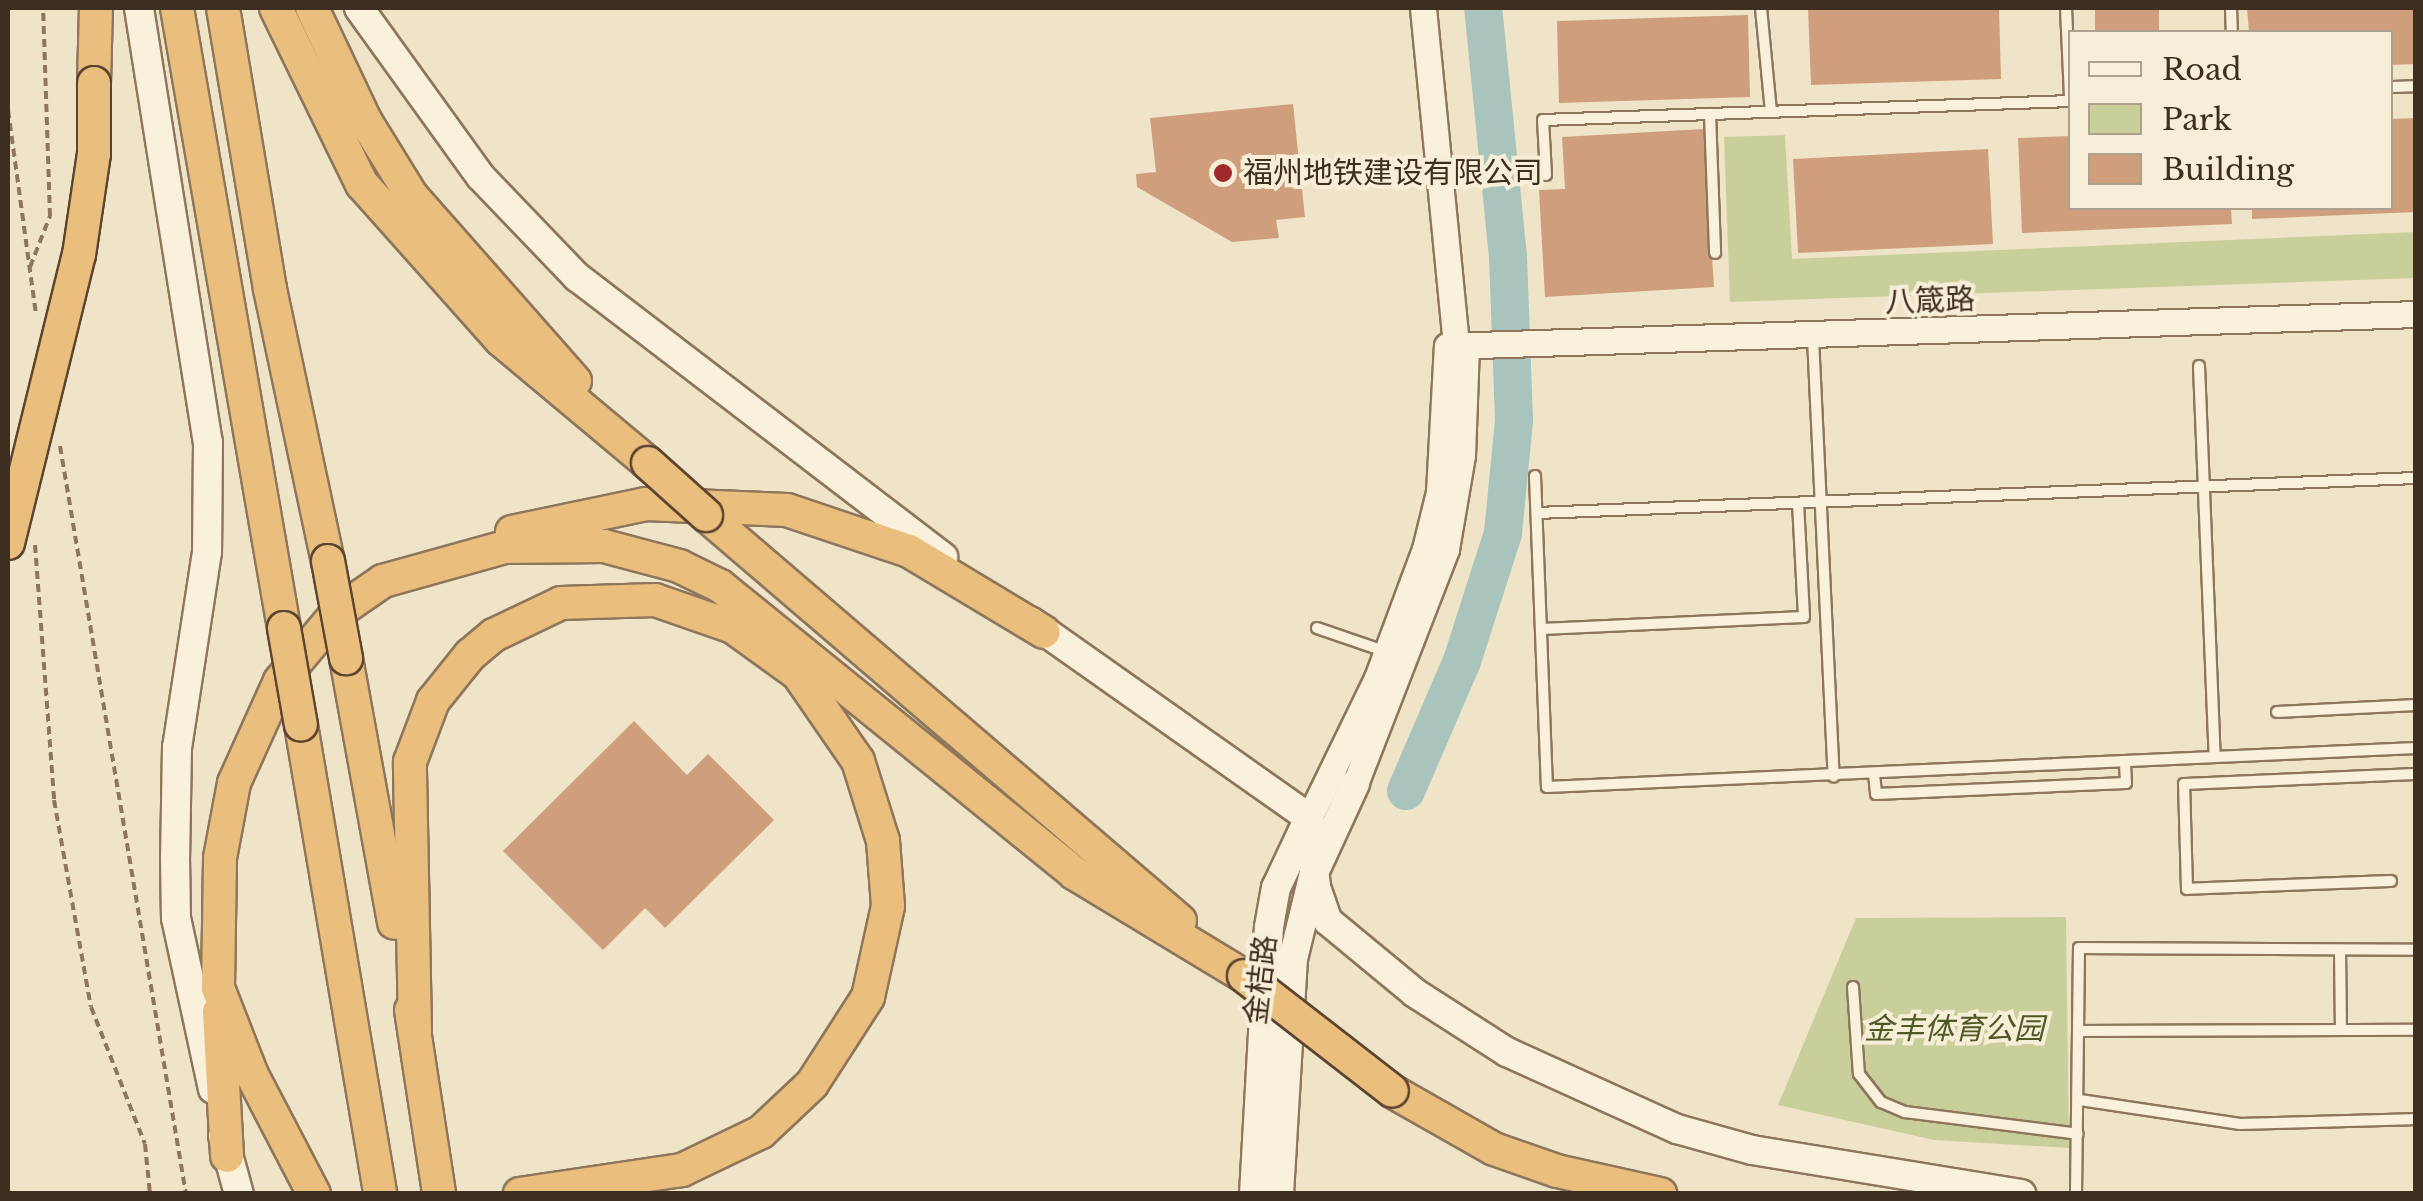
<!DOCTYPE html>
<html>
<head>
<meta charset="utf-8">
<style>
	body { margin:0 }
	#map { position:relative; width:2423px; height:1201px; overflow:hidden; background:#f0e4c8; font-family:"Libre Baskerville","Noto Sans SC",serif }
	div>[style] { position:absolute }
	.green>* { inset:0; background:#c9cf9b }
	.river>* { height:38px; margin:-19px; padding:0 19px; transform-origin:19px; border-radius:19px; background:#a9c4bc }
	.building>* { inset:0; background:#cf9f7d }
	.path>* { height:4px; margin-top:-2px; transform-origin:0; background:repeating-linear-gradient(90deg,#8d765c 0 8px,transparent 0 13px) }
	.roads { filter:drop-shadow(2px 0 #8d765c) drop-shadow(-2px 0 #8d765c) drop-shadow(0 2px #8d765c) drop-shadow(0 -2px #8d765c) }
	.service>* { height:10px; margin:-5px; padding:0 5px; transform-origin:5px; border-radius:5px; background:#faf1dc }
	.tertiary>* { height:25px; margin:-12.5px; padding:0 12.5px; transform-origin:12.5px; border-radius:12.5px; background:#faf1dc }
	.secondary>* { height:28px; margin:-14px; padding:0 14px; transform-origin:14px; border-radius:14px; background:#faf1dc }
	.trunk>* { height:32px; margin:-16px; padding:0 16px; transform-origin:16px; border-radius:16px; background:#eabe7c }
	.bridges { filter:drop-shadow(2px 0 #5b4430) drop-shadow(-2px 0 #5b4430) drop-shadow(0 2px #5b4430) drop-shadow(0 -2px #5b4430) }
	.trunk-bridge>* { height:32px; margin:-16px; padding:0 16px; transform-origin:16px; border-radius:16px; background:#eabe7c }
	.dots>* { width:28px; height:28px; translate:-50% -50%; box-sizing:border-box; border:5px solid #f7eed8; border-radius:50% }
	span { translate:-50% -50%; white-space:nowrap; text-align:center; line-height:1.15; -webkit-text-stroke:8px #f7eed8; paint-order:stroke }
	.poi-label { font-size:30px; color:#3d2e20 }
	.left { translate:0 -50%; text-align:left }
	.street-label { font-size:30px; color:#3d2e20 }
	.park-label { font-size:30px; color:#4d5a26; font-style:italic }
	.frame { position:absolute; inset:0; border:10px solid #3d2e20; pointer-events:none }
	.legend { position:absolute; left:2068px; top:30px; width:325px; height:180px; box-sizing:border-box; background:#f7eed8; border:2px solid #ada18e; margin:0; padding:12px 18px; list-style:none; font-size:30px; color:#3d2e20 }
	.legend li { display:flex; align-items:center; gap:20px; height:50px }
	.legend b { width:50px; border:2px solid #ada18e }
</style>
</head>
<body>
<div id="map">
	<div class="green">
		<div style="clip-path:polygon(1785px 135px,1792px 259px,2415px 232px,2415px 278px,1730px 302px,1724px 137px)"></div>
		<div style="clip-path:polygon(2066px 917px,2069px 1148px,1934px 1140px,1778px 1105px,1856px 918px)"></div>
	</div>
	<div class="river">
		<div style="left:1406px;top:791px;width:142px;rotate:-66.7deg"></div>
		<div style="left:1462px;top:661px;width:134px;rotate:-72.2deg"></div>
		<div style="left:1503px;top:533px;width:114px;rotate:-84.4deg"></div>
		<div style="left:1514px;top:420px;width:163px;rotate:-92.1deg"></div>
		<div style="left:1508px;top:257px;width:250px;rotate:-95.7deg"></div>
	</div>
	<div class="building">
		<div style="clip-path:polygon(1808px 8px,1999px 8px,2001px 79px,1811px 85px)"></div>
		<div style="clip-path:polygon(2095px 8px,2159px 8px,2159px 32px,2095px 32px)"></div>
		<div style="clip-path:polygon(2247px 8px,2416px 8px,2416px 64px,2390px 65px,2390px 32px,2249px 32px)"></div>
		<div style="clip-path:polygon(1748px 15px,1750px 97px,1559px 103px,1557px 21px)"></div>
		<div style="clip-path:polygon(1293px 104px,1305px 217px,1276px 220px,1279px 238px,1232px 242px,1137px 187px,1136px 174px,1156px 172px,1150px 118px)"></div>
		<div style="clip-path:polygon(2416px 118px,2416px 212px,2252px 219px,2252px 208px,2390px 208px,2390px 119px)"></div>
		<div style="clip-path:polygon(1704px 129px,1714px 287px,1545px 297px,1539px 190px,1565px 189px,1562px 137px)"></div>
		<div style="clip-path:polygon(2070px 136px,2070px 208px,2231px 208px,2232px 224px,2022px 233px,2018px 138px)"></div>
		<div style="clip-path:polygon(1988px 149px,1993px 244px,1798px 253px,1793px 159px)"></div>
		<div style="clip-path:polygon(634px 721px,687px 775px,708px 754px,774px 820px,665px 928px,645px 908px,603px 950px,503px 851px)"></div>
	</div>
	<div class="path">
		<div style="left:8px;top:110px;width:206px;rotate:82.2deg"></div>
		<div style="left:30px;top:267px;width:55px;rotate:-68.6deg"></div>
		<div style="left:50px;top:216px;width:208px;rotate:-91.9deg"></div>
		<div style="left:60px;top:446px;width:759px;rotate:80.44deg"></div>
		<div style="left:35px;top:545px;width:256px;rotate:85.7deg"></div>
		<div style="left:54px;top:800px;width:210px;rotate:79.9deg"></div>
		<div style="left:91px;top:1007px;width:147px;rotate:68.5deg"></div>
		<div style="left:145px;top:1144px;width:50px;rotate:84.3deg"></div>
	</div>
	<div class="roads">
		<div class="service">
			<div style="left:1761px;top:8px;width:103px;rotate:84.5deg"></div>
			<div style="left:2066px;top:8px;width:89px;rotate:87.4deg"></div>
			<div style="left:2231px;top:8px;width:24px;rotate:88deg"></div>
			<div style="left:2390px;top:87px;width:26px;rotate:-2deg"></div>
			<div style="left:1710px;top:114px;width:139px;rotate:87.9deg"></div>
			<div style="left:1546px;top:175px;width:55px;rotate:-93.1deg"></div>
			<div style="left:1543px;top:120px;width:527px;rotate:-2.06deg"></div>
			<div style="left:1813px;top:338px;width:439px;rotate:87.3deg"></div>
			<div style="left:2199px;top:366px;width:391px;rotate:87.7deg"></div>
			<div style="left:1535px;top:476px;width:311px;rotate:87.8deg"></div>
			<div style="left:1547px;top:787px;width:870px;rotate:-2.57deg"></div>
			<div style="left:1537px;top:513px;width:880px;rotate:-2.28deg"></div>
			<div style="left:1317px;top:628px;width:74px;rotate:18.9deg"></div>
			<div style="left:1541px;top:629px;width:263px;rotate:-2.6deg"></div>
			<div style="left:1804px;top:617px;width:114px;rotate:-93deg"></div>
			<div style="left:2277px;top:712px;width:139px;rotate:-2.9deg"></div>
			<div style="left:1874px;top:774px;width:20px;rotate:84deg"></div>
			<div style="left:1876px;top:794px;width:250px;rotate:-2.5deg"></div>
			<div style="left:2126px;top:783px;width:22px;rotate:-93deg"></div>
			<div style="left:2391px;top:881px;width:204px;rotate:177.8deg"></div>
			<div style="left:2187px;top:889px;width:105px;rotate:-91.6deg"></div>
			<div style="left:2184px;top:784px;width:232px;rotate:-2.5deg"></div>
			<div style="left:2340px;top:950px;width:80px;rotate:89.3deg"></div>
			<div style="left:1853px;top:987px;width:87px;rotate:86.1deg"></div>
			<div style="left:1859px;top:1074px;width:36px;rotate:52deg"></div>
			<div style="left:1881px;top:1102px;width:26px;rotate:23deg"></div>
			<div style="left:1905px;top:1112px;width:174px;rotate:7.2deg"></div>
			<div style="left:2080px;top:1031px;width:336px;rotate:-0.2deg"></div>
			<div style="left:2080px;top:1100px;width:162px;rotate:8.5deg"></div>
			<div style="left:2240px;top:1124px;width:176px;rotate:-1.6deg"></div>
			<div style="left:2076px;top:1194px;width:246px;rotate:-89.3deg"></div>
			<div style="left:2079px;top:948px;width:337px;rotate:0.3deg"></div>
		</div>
		<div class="tertiary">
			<div style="left:1423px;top:8px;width:339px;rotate:84.4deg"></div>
			<div style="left:1355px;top:784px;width:252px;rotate:-68.8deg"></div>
			<div style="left:1446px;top:549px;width:95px;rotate:-80.3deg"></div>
			<div style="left:1462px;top:455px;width:110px;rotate:-87.9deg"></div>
			<div style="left:1309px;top:818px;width:156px;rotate:-64.1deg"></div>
			<div style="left:1377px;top:678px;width:138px;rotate:-69.6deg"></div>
			<div style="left:1425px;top:549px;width:59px;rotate:-76.2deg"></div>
			<div style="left:1439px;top:492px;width:146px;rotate:-86.9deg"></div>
			<div style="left:1447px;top:346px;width:970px;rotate:-1.89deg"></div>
		</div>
		<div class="secondary">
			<div style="left:139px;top:8px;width:439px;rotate:81deg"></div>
			<div style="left:208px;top:442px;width:110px;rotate:90.5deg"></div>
			<div style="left:207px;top:552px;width:197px;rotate:98.7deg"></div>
			<div style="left:177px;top:747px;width:110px;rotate:91deg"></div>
			<div style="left:175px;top:857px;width:61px;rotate:89.1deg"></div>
			<div style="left:176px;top:918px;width:175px;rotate:77.8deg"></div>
			<div style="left:359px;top:8px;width:208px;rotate:54.2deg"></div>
			<div style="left:481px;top:177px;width:139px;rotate:46.2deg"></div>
			<div style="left:577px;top:277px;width:461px;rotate:37.4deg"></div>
			<div style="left:1030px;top:621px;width:342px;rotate:35.2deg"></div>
			<div style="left:1309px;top:818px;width:69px;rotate:84.2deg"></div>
			<div style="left:1316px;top:887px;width:36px;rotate:71deg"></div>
			<div style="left:1328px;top:921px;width:113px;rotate:39.6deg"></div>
			<div style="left:1415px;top:993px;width:109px;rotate:32.7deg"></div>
			<div style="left:1507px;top:1052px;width:187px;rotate:24.4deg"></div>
			<div style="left:1677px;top:1129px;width:78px;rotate:15.6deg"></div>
			<div style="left:1752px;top:1150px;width:273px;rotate:9.3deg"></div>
			<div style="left:223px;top:1136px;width:60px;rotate:74.6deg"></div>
			<div style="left:1254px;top:1194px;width:267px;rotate:-86.8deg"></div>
			<div style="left:1269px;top:927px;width:40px;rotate:-80deg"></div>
			<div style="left:1276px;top:888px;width:77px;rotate:-64.8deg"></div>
			<div style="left:1279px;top:1194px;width:235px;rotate:-86.6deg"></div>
			<div style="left:1293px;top:959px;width:89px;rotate:-76.3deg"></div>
			<div style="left:1314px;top:873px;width:98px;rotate:-65.3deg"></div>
		</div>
		<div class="trunk">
			<div style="left:177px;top:8px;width:629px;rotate:80.21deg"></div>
			<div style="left:223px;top:8px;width:285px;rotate:80.5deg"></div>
			<div style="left:270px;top:289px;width:278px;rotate:78deg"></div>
			<div style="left:276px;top:8px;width:196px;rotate:64deg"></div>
			<div style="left:362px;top:184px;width:209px;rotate:48.3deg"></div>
			<div style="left:501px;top:340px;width:192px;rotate:39.9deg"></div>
			<div style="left:312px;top:8px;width:126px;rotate:64.7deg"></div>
			<div style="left:366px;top:122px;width:86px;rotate:58.3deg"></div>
			<div style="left:411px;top:195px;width:248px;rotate:48.6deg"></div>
			<div style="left:94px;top:83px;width:75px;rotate:-88.5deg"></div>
			<div style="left:706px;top:515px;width:624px;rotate:40.58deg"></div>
			<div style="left:512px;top:532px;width:137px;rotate:-11.8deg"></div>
			<div style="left:646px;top:504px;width:141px;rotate:2.4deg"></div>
			<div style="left:787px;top:510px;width:129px;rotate:18.6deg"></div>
			<div style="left:909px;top:551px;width:157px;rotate:31deg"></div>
			<div style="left:346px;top:658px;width:269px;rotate:79.7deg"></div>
			<div style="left:301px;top:725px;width:476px;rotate:80.4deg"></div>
			<div style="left:411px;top:1010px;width:186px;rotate:81.3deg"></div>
			<div style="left:219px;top:1012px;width:144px;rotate:86.8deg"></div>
			<div style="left:415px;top:1031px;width:269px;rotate:-91.1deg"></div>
			<div style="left:410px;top:762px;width:65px;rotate:-69.3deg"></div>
			<div style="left:433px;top:701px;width:59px;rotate:-51.2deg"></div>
			<div style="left:470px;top:655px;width:31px;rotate:-40deg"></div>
			<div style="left:494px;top:635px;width:74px;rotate:-25.5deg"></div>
			<div style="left:561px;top:603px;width:94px;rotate:-1.8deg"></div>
			<div style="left:655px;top:600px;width:83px;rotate:19.1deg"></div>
			<div style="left:733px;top:627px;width:80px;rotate:35.9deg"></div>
			<div style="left:798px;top:674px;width:106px;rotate:55.4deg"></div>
			<div style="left:858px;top:761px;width:84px;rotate:72.6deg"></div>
			<div style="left:883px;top:841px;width:65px;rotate:85.6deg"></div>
			<div style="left:888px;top:906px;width:93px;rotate:102.4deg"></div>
			<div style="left:868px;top:997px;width:103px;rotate:122.8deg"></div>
			<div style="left:812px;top:1084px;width:70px;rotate:136.7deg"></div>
			<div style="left:761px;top:1132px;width:88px;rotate:154.3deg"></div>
			<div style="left:682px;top:1170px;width:164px;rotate:171.6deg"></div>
			<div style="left:1392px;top:1091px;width:117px;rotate:29.6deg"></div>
			<div style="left:1494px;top:1149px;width:67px;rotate:19.2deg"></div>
			<div style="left:1557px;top:1171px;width:106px;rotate:12.6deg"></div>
			<div style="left:314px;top:1194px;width:134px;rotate:-117.5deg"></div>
			<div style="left:252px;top:1075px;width:93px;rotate:-111.3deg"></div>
			<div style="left:218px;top:988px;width:130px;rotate:-89.1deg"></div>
			<div style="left:220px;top:858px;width:76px;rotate:-79.4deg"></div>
			<div style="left:234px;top:783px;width:112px;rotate:-65.7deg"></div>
			<div style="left:280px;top:681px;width:90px;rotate:-50deg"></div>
			<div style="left:338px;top:612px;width:55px;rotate:-34.6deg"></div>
			<div style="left:383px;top:581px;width:127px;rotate:-15.6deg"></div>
			<div style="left:505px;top:547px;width:99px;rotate:-0.6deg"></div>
			<div style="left:604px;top:546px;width:78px;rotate:14.9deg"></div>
			<div style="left:679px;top:566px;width:46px;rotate:26deg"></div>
			<div style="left:720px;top:586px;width:456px;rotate:39deg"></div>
			<div style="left:1074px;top:873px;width:199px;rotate:31.2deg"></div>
		</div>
	</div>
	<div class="bridges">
		<div class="trunk-bridge">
			<div style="left:648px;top:463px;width:78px;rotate:41.9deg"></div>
			<div style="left:8px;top:543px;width:297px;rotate:-76.2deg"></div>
			<div style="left:79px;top:255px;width:102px;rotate:-81.6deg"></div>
			<div style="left:94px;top:154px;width:71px;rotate:-90deg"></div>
			<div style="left:328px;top:561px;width:99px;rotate:79.5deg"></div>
			<div style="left:284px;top:628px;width:98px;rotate:80.1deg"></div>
			<div style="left:1244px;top:976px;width:187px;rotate:37.8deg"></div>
		</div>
	</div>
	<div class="dots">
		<div style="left:1223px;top:173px;background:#9e2a2b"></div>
	</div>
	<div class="poi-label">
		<span class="left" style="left:1243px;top:173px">福州地铁建设有限公司</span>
	</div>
	<div class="street-label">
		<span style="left:1930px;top:301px;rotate:-2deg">八箴路</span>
		<span style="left:1261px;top:980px;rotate:-83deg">金桔路</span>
	</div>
	<div class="park-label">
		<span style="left:1954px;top:1029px">金丰体育公园</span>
	</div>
	<div class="frame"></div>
	<ul class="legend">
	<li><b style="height:12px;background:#faf1dc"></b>Road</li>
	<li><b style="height:28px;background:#c9cf9b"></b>Park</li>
	<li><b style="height:28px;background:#cf9f7d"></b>Building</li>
	</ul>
</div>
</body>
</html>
